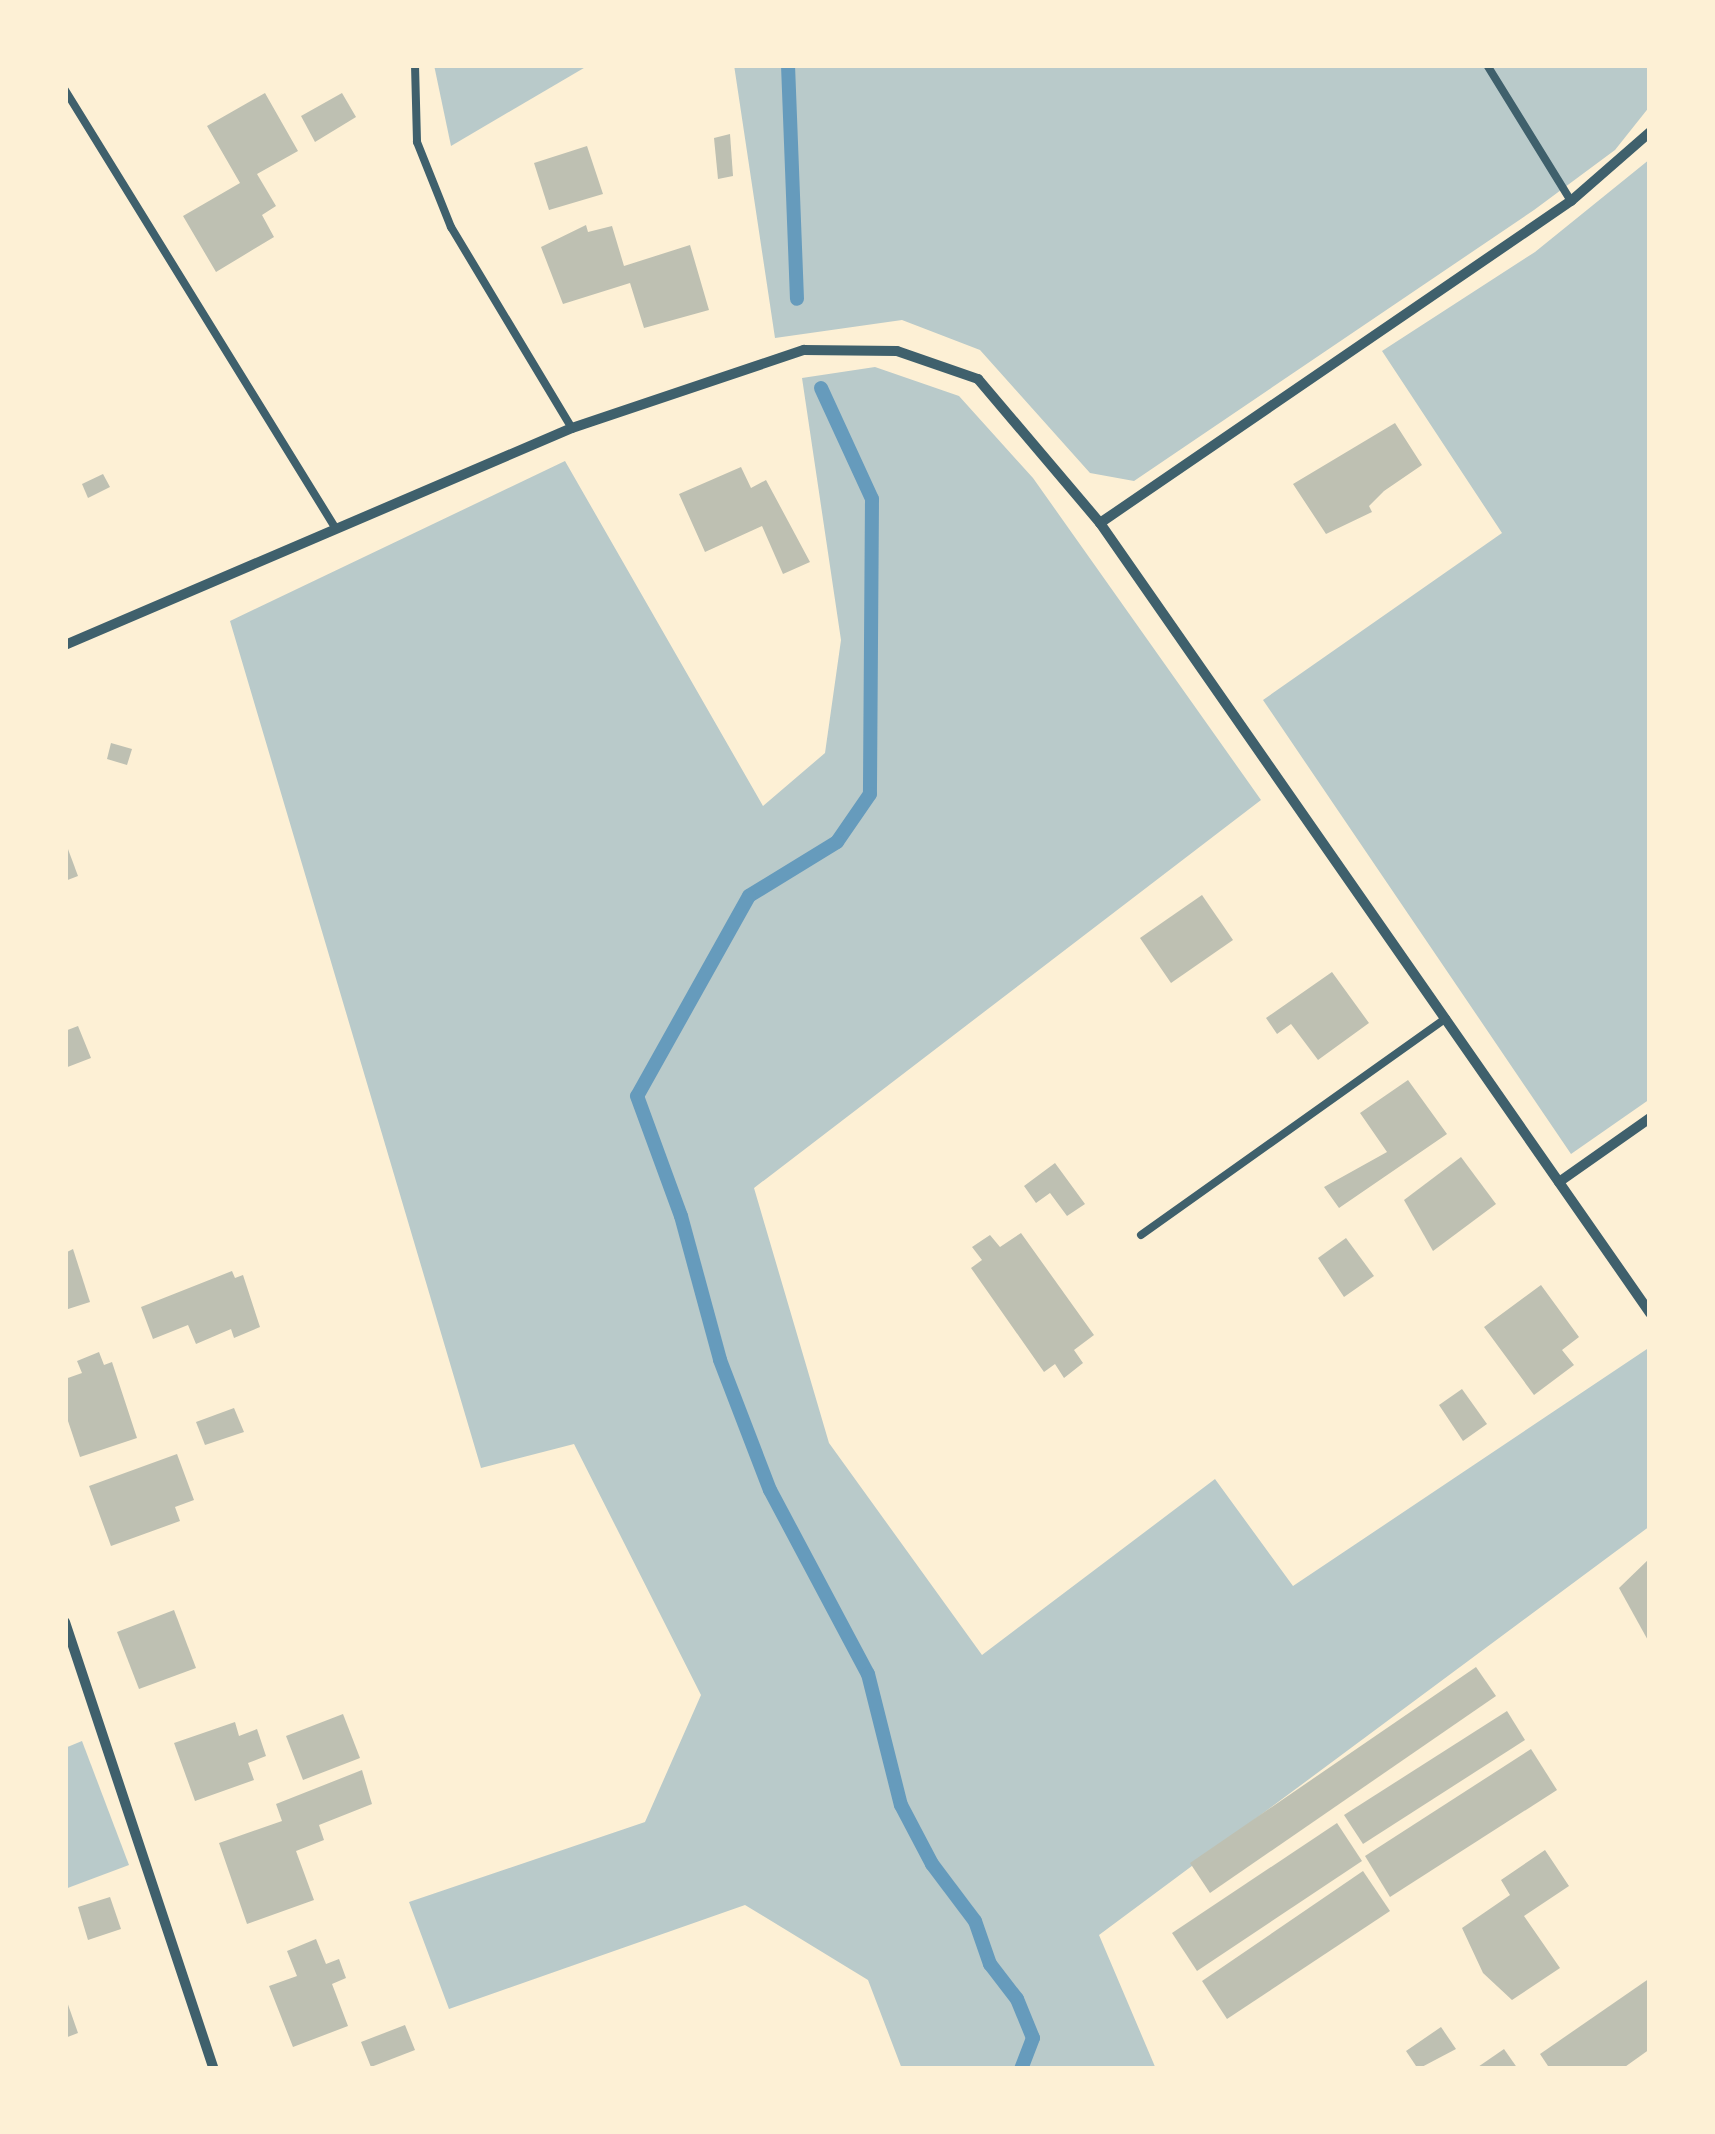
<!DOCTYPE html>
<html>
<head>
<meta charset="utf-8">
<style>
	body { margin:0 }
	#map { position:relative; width:1715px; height:2134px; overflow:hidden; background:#fdf0d5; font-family:"Libre Baskerville",serif }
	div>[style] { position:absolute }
	.green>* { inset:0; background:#b9caca }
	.stream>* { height:14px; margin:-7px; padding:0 7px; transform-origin:7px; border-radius:7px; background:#669bbc }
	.building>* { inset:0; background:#bec0b2 }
	.service>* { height:8px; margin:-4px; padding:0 4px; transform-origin:4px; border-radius:4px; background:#3f606c }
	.minor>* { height:10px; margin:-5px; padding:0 5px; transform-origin:5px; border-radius:5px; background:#3f606c }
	span { translate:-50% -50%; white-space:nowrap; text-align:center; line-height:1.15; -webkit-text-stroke:10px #fdf0d5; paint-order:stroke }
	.frame { position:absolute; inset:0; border:68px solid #fdf0d5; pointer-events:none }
</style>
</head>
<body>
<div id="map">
	<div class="green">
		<div style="clip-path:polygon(434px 65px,589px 65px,451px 146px)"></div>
		<div style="clip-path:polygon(734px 65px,1650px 65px,1650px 106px,1615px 150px,1534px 210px,1134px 481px,1090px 473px,980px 350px,902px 320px,775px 338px)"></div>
		<div style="clip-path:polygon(1650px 159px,1650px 1099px,1571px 1154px,1263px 700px,1502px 533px,1382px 351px,1535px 252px)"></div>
		<div style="clip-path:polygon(875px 367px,959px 396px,1033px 478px,1261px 800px,754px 1188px,829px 1443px,982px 1655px,1215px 1479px,1293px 1586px,1650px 1347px,1650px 1526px,1099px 1935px,1156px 2069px,902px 2069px,868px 1980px,745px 1905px,449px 2009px,409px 1902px,645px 1822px,701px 1695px,574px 1444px,481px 1468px,230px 621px,565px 461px,763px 806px,825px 753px,841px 640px,802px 378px)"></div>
		<div style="clip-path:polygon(82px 1741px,129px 1865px,65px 1889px,65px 1748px)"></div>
	</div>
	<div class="stream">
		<div style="left:788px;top:65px;width:234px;rotate:87.8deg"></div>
		<div style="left:821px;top:388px;width:122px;rotate:65.3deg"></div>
		<div style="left:872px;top:499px;width:295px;rotate:90.4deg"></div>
		<div style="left:870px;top:794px;width:58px;rotate:124.5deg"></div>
		<div style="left:837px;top:842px;width:103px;rotate:148.5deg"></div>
		<div style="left:749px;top:896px;width:229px;rotate:119.2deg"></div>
		<div style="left:637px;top:1096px;width:128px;rotate:69.9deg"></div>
		<div style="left:681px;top:1216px;width:149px;rotate:74.8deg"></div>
		<div style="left:720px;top:1360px;width:139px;rotate:69deg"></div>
		<div style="left:770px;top:1490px;width:208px;rotate:62deg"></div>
		<div style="left:868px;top:1674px;width:135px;rotate:75.9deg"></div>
		<div style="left:901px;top:1805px;width:67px;rotate:62.3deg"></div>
		<div style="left:932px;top:1864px;width:71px;rotate:53deg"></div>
		<div style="left:975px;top:1921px;width:46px;rotate:70.8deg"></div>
		<div style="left:990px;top:1964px;width:44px;rotate:52.4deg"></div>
		<div style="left:1017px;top:1999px;width:42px;rotate:67.7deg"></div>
		<div style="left:1033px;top:2038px;width:33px;rotate:111deg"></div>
	</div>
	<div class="building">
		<div style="clip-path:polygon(265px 93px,298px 151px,257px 174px,276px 206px,262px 215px,274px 237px,216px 272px,183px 216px,240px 183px,207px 126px)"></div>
		<div style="clip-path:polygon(342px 93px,356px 117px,315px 142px,301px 116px)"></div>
		<div style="clip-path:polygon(730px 134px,733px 176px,718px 179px,714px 138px)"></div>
		<div style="clip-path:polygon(587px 146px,603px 194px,549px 210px,534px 163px)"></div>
		<div style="clip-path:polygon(586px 225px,588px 232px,612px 226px,624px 266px,690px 245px,709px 310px,644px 328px,630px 283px,563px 304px,541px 247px)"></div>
		<div style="clip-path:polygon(1395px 423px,1422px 465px,1384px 491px,1369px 506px,1372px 512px,1326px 534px,1293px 484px)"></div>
		<div style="clip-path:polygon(741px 467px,751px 488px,766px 480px,810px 562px,783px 574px,762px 526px,705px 552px,679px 494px)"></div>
		<div style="clip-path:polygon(103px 474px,110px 487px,88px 498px,82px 484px)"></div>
		<div style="clip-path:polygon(111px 743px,132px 749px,127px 765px,107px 759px)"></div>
		<div style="clip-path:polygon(65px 841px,78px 876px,65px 881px)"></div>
		<div style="clip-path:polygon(1202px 895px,1233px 940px,1171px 983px,1140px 938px)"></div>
		<div style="clip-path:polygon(1332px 972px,1369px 1023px,1318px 1060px,1291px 1024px,1277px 1034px,1266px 1018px)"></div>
		<div style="clip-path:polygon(78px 1026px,91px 1058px,65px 1068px,65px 1031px)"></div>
		<div style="clip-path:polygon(1408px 1080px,1447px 1134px,1339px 1208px,1324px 1187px,1387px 1152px,1360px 1113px)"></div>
		<div style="clip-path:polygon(1461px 1157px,1496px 1204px,1433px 1251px,1404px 1200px)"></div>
		<div style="clip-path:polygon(1055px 1163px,1085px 1204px,1067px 1216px,1050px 1193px,1036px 1203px,1024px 1186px)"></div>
		<div style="clip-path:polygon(1021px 1233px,1094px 1335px,1074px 1350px,1083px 1363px,1064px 1378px,1055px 1364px,1044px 1372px,971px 1268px,982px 1260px,972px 1247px,990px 1235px,1000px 1247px)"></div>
		<div style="clip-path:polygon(1346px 1238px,1374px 1276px,1344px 1297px,1318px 1258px)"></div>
		<div style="clip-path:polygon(73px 1249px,90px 1302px,65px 1310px,65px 1253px)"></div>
		<div style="clip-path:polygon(232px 1271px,235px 1278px,243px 1275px,260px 1327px,234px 1338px,231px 1329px,196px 1344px,188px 1325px,153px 1339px,141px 1307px)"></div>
		<div style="clip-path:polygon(1541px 1285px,1579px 1337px,1562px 1350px,1574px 1365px,1534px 1395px,1484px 1327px)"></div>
		<div style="clip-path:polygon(99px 1352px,104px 1365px,112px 1362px,137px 1438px,80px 1457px,65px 1412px,65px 1379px,82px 1373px,77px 1361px)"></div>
		<div style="clip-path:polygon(1462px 1389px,1487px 1424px,1463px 1441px,1439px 1405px)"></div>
		<div style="clip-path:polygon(234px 1408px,244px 1432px,205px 1445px,196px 1422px)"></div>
		<div style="clip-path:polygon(177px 1454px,194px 1500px,175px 1507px,180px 1521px,111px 1546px,89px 1486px)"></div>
		<div style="clip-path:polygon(1650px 1558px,1650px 1644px,1619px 1588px)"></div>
		<div style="clip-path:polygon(174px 1610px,196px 1668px,139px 1689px,117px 1632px)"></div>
		<div style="clip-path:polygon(1476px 1667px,1496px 1696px,1210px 1893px,1190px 1863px)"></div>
		<div style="clip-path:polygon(1507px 1711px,1525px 1740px,1363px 1844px,1344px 1815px)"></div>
		<div style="clip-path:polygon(343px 1714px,360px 1758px,303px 1780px,286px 1736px)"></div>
		<div style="clip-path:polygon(235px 1722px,239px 1736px,257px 1729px,266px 1756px,248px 1763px,254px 1780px,195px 1801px,174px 1743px)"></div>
		<div style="clip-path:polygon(1531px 1749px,1557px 1790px,1390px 1897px,1365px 1856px)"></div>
		<div style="clip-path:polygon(362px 1770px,372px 1804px,319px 1825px,324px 1840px,296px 1851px,314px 1900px,247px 1924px,219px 1843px,282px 1821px,276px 1804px)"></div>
		<div style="clip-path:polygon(1337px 1823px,1362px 1861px,1197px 1971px,1172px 1933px)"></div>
		<div style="clip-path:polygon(1545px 1850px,1569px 1886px,1524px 1916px,1560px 1968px,1512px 2000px,1483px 1973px,1462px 1928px,1510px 1895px,1501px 1880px)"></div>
		<div style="clip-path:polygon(1363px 1871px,1390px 1911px,1227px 2019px,1202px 1981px)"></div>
		<div style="clip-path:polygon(110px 1897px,121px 1929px,88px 1940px,78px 1907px)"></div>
		<div style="clip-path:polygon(316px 1939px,326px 1964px,339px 1959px,346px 1978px,332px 1984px,348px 2026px,293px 2047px,269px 1986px,297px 1976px,287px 1951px)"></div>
		<div style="clip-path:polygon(1650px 1978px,1650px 2049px,1622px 2069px,1550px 2069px,1540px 2054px)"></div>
		<div style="clip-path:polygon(65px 1996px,78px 2033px,65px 2038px)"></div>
		<div style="clip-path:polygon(405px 2025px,415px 2050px,371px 2067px,361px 2042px)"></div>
		<div style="clip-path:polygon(1441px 2027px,1456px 2049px,1418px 2069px,1406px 2051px)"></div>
		<div style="clip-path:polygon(1504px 2049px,1518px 2069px,1475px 2069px)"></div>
	</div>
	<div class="service">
		<div style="left:415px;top:65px;width:77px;rotate:88.5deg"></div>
		<div style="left:417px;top:142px;width:92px;rotate:68.2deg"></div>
		<div style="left:451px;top:227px;width:235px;rotate:59deg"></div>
		<div style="left:1487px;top:65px;width:160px;rotate:58.3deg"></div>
		<div style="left:65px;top:90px;width:516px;rotate:58.31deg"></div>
		<div style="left:1141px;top:1235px;width:374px;rotate:-35.4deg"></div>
	</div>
	<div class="minor">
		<div style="left:1100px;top:523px;width:571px;rotate:-34.36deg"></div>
		<div style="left:1571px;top:201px;width:105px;rotate:-41.1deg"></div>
		<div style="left:65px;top:645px;width:551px;rotate:-23.17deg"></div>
		<div style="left:572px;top:428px;width:245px;rotate:-18.6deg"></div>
		<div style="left:804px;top:350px;width:93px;rotate:0.6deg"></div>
		<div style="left:897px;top:351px;width:86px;rotate:19.1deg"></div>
		<div style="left:978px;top:379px;width:189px;rotate:49.7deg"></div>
		<div style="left:1100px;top:523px;width:963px;rotate:55.15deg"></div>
		<div style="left:1559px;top:1182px;width:111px;rotate:-35.1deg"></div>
		<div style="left:65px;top:1622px;width:471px;rotate:71.6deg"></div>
	</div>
	<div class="frame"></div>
</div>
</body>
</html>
